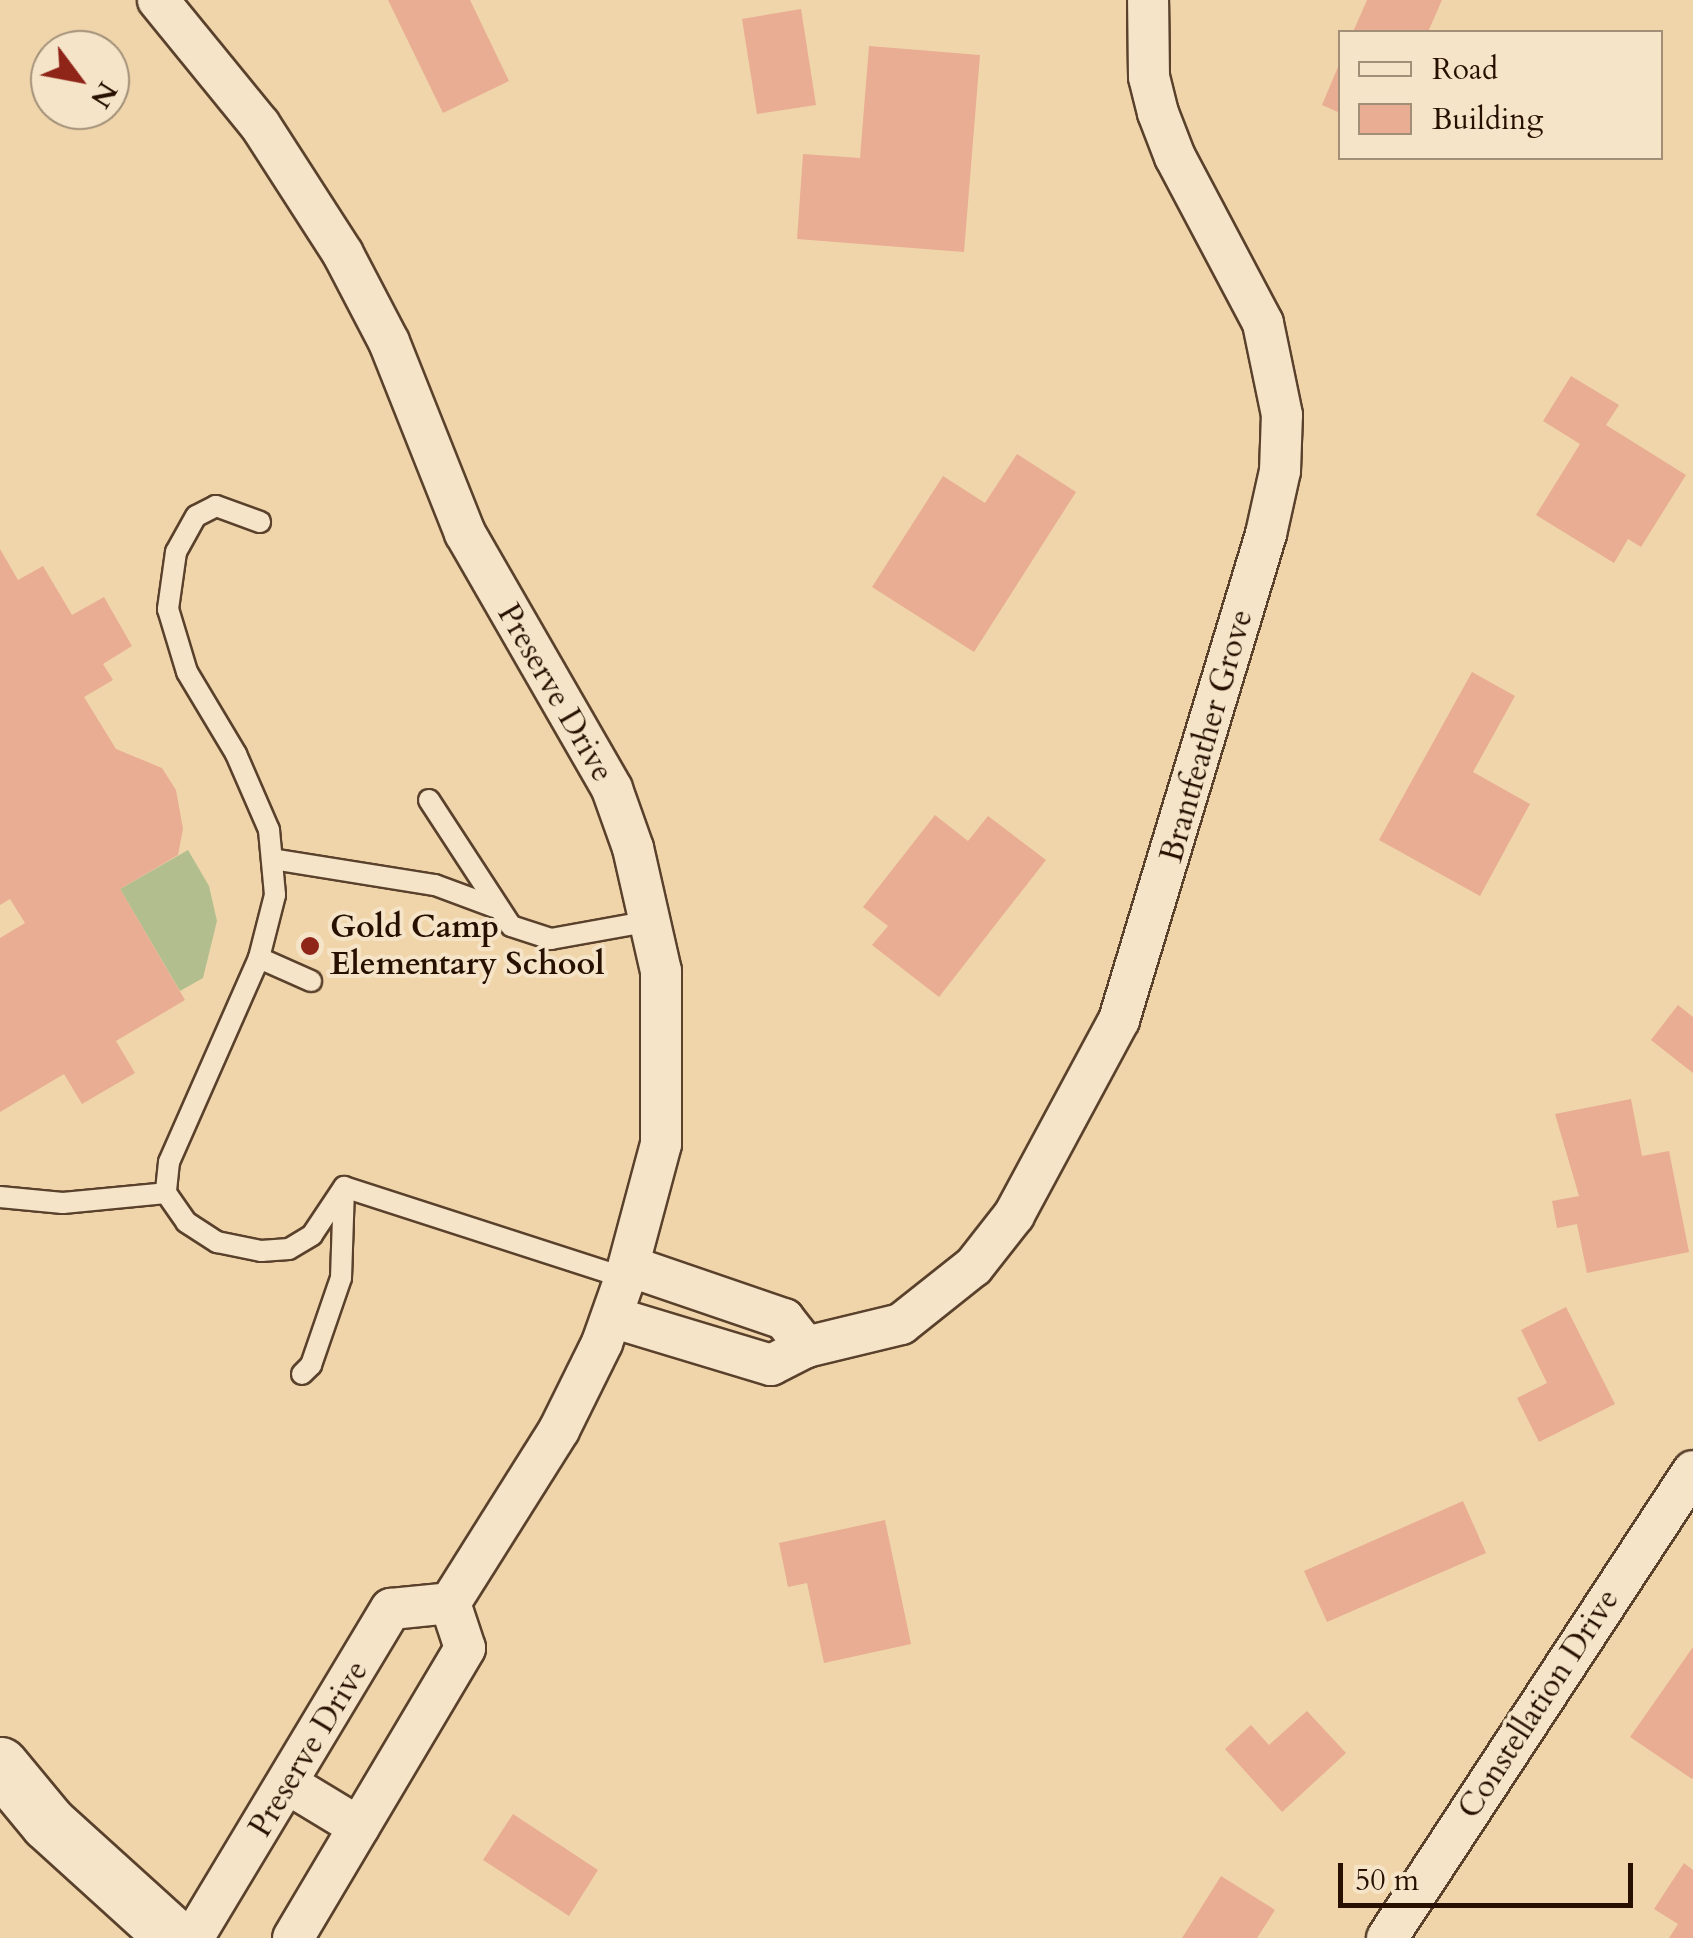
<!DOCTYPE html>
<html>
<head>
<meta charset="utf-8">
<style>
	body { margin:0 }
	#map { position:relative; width:1693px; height:1938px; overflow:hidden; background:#f0d5ab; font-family:Cardo,serif }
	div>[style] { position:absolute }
	.green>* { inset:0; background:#b3be8e }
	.building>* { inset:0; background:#e8ad92 }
	.roads { filter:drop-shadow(2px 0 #5a412c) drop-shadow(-2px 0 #5a412c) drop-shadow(0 2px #5a412c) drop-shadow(0 -2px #5a412c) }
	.lane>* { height:20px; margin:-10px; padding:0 10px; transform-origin:10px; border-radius:10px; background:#f5e4c8 }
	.street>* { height:40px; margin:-20px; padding:0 20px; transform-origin:20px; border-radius:20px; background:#f5e4c8 }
	.secondary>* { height:55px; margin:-27.5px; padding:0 27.5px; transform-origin:27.5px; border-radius:27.5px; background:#f5e4c8 }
	.dots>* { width:28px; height:28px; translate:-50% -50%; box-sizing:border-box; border:5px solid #f5e4c8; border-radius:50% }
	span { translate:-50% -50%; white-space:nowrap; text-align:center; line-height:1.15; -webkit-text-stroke:8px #f5e4c8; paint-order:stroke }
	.street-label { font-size:32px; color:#281001 }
	.poi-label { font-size:32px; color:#281001; font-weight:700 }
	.left { translate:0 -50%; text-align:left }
	.legend { position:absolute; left:1338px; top:30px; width:325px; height:130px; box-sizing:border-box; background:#f5e4c8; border:2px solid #a38f78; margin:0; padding:12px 18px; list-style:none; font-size:30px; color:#281001 }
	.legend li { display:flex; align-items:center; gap:20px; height:50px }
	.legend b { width:50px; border:2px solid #a38f78 }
	.north { position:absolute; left:30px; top:30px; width:100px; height:100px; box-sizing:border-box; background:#f5e4c8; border:2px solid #a38f78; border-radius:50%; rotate:122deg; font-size:28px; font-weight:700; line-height:40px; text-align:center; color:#281001 }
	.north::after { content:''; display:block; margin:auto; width:35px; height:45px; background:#8f2418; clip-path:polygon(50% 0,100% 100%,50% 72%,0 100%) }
	.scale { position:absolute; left:1338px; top:1863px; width:295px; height:45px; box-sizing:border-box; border:5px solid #281001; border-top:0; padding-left:12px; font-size:30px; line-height:35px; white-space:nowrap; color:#281001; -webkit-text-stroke:8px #f5e4c8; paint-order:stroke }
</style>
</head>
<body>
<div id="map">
	<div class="green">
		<div style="clip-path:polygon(188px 850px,209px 886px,217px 921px,203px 978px,180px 991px,120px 889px)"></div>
	</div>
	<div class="building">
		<div style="clip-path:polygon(388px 0,470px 0,509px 81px,443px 113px)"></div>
		<div style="clip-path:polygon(1367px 0,1442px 0,1428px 32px,1353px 32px)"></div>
		<div style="clip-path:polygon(801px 9px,816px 105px,757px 114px,742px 19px)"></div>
		<div style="clip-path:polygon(869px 46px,980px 55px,964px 252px,797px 239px,803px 154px,860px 158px)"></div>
		<div style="clip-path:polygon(1340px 62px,1340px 113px,1322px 105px)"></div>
		<div style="clip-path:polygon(1571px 376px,1619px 405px,1606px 425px,1686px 475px,1641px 547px,1628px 539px,1614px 563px,1536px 515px,1580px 444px,1543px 421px)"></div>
		<div style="clip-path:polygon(1017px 454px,1076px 492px,974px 652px,872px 587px,943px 476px,985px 503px)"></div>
		<div style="clip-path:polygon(0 549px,18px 580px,43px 566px,72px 615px,104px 597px,132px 646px,103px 664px,113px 680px,84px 697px,116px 749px,162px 768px,176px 790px,183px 829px,178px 855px,120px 889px,185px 1000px,116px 1041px,135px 1073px,82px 1104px,64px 1074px,0 1112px,0 938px,25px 923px,10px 899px,0 905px)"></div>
		<div style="clip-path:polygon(1472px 672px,1515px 696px,1473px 772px,1530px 804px,1480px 896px,1379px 840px)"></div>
		<div style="clip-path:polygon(935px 815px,968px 841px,988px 816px,1046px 860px,939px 997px,872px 945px,888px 926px,863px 907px)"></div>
		<div style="clip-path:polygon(1678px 1005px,1693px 1017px,1693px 1073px,1651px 1040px)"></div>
		<div style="clip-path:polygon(1631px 1099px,1642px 1156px,1669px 1151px,1689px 1252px,1587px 1273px,1577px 1224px,1557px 1228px,1552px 1201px,1579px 1196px,1555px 1114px)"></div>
		<div style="clip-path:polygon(1566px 1307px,1615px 1404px,1539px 1442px,1517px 1398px,1547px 1383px,1521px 1330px)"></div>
		<div style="clip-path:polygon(1463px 1501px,1486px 1553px,1327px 1622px,1304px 1571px)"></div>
		<div style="clip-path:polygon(885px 1520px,911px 1644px,824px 1663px,807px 1583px,788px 1587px,779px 1543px)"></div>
		<div style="clip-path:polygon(1693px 1647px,1693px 1777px,1692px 1779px,1630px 1737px)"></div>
		<div style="clip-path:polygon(1307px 1711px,1346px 1753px,1282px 1812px,1225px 1749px,1251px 1725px,1269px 1745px)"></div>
		<div style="clip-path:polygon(513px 1814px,598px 1870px,569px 1916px,483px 1860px)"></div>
		<div style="clip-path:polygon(1684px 1863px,1693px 1870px,1693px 1938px,1669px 1938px,1678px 1924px,1654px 1909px)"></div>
		<div style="clip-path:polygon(1221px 1876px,1275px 1910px,1257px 1938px,1182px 1938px)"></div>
	</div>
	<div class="roads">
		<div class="lane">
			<div style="left:260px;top:522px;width:47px;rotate:-160deg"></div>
			<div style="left:216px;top:506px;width:22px;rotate:153deg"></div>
			<div style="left:196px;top:516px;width:41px;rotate:119.1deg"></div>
			<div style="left:176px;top:552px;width:58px;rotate:98deg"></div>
			<div style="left:168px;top:609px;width:66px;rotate:73.2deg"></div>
			<div style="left:187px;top:672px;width:96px;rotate:59.1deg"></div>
			<div style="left:236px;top:754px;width:83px;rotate:66.5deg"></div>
			<div style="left:269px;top:830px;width:65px;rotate:84.7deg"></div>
			<div style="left:275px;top:895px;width:65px;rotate:104.3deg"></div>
			<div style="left:259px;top:958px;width:223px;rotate:113.8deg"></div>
			<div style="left:169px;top:1162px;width:31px;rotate:96deg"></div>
			<div style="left:166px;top:1193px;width:35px;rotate:55deg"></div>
			<div style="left:186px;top:1222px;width:37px;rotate:33deg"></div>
			<div style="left:217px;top:1242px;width:45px;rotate:11.6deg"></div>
			<div style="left:261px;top:1251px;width:28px;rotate:-4deg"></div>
			<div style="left:289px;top:1249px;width:27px;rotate:-31deg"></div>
			<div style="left:312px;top:1235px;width:58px;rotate:-56.3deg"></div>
			<div style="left:429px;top:800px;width:150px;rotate:56.9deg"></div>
			<div style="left:511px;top:926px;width:42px;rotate:18deg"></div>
			<div style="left:551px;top:939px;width:102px;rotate:-10.2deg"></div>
			<div style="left:272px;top:859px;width:165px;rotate:9.1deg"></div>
			<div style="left:435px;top:885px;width:63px;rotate:20.4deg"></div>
			<div style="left:259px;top:958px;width:57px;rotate:23.9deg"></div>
			<div style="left:344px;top:1187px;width:295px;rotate:17.9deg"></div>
			<div style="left:0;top:1197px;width:63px;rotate:5.4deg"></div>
			<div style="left:63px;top:1203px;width:103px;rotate:-5.5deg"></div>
			<div style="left:302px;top:1374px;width:13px;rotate:-45deg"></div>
			<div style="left:311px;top:1365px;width:92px;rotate:-71deg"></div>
			<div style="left:341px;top:1278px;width:89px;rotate:-88.1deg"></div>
		</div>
		<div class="street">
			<div style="left:158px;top:0;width:161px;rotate:50.8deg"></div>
			<div style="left:260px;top:125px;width:153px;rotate:57.2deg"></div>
			<div style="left:343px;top:254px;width:99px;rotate:62.4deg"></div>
			<div style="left:389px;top:342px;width:206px;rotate:68.3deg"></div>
			<div style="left:465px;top:533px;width:295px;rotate:60.1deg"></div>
			<div style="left:612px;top:789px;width:63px;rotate:70.4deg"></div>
			<div style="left:633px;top:848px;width:126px;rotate:77.2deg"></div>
			<div style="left:661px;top:971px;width:173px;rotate:90deg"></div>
			<div style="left:661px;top:1144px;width:139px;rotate:105deg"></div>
			<div style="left:625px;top:1278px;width:69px;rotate:109.5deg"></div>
			<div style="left:602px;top:1343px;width:97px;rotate:116.3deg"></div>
			<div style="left:559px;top:1430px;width:204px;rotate:122.2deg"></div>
			<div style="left:629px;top:1266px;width:164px;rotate:18.9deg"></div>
			<div style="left:784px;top:1319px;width:36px;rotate:52deg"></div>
			<div style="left:612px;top:1317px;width:166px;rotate:16.8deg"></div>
			<div style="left:771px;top:1365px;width:39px;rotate:-27deg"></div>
			<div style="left:806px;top:1347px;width:98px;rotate:-13.6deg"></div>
			<div style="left:901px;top:1324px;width:93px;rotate:-38.5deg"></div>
			<div style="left:974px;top:1266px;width:65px;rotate:-51.9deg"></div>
			<div style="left:1014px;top:1215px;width:221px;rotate:-61.7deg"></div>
			<div style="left:1119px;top:1020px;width:508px;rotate:-73.17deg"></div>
			<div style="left:1266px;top:534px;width:65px;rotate:-77.5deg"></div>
			<div style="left:1280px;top:471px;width:56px;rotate:-88deg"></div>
			<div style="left:1282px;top:415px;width:94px;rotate:-101.7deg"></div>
			<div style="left:1263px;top:323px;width:188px;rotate:-117.9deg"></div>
			<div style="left:1175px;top:157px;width:47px;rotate:-111.1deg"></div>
			<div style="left:1158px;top:113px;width:37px;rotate:-104deg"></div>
			<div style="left:1149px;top:77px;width:77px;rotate:-90.7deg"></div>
			<div style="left:288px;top:1784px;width:83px;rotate:31.2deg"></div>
			<div style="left:193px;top:1938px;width:384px;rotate:-59deg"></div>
			<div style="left:391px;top:1609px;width:59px;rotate:-5.8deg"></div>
			<div style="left:293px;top:1938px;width:337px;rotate:-59.3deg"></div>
			<div style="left:465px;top:1648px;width:47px;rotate:-108.4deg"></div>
			<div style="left:1387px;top:1938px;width:558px;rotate:-56.77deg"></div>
		</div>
		<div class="secondary">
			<div style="left:0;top:1765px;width:75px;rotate:50.4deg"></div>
			<div style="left:48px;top:1823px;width:171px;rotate:42.2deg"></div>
		</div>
	</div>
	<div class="dots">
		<div style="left:310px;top:946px;background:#8f2418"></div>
	</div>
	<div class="street-label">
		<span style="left:555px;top:693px;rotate:60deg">Preserve Drive</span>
		<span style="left:1207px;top:736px;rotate:-74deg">Brantfeather Grove</span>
		<span style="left:1539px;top:1704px;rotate:-57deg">Constellation Drive</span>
		<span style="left:309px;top:1749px;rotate:-59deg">Preserve Drive</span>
	</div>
	<div class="poi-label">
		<span class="left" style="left:330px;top:946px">Gold Camp<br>Elementary School</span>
	</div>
	<ul class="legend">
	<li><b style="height:12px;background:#f5e4c8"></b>Road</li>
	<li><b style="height:28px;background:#e8ad92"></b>Building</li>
	</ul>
	<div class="north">N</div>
	<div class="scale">50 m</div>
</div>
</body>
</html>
